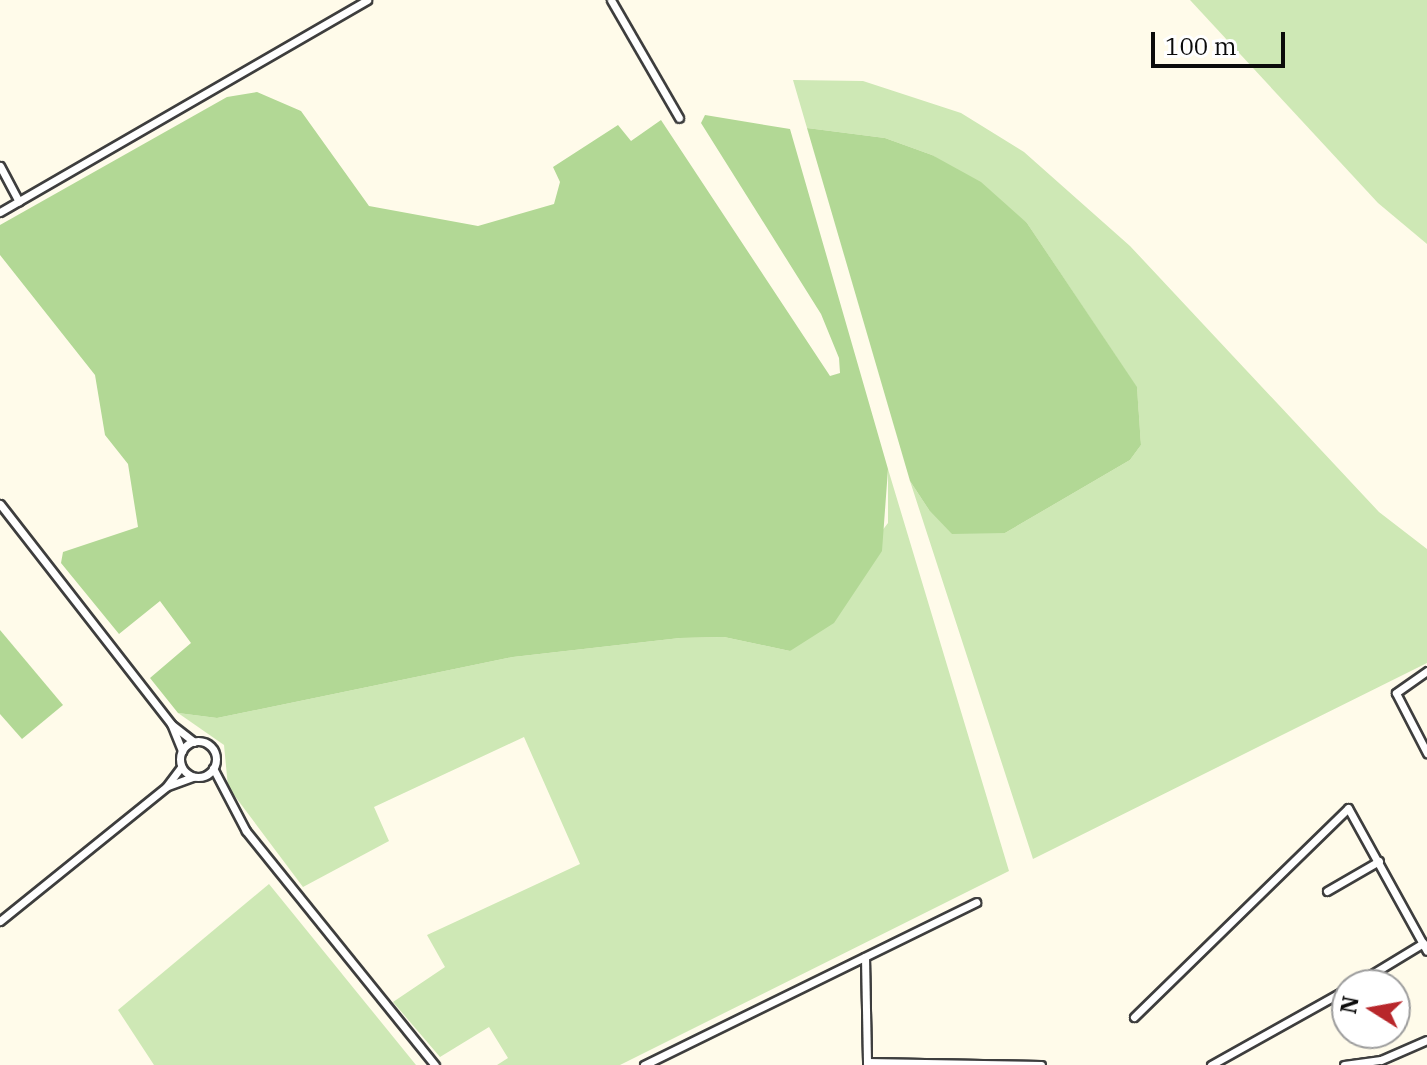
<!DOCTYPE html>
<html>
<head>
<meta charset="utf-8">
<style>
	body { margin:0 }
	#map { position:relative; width:1427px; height:1065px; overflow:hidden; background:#fffbea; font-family:"IBM Plex Serif",serif }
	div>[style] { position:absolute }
	.green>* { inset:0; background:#cee8b5 }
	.forest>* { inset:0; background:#b2d895 }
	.roads { filter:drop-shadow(2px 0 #3e3e3e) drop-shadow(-2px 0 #3e3e3e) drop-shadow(0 2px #3e3e3e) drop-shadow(0 -2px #3e3e3e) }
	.minor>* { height:7px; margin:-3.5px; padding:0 3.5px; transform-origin:3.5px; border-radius:3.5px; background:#fff }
	.minor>.ring { margin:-3.5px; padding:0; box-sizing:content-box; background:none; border:7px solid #fff; border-radius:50% }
	span { translate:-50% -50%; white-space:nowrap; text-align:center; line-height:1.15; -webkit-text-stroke:8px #fff; paint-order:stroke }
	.north { position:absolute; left:1331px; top:969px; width:80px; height:80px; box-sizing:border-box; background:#fff; border:2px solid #9d9d9d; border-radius:50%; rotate:281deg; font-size:22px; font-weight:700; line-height:32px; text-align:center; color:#0b0b0b }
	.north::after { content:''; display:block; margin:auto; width:28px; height:36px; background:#b8272b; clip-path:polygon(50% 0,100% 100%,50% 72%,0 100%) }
	.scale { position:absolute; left:1151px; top:32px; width:134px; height:36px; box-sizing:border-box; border:4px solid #0b0b0b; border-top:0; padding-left:10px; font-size:24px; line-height:28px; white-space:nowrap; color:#0b0b0b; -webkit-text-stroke:6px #fff; paint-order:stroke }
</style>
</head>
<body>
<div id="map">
	<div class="green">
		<div style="clip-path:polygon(1190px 0,1427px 0,1427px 244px,1378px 203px)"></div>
		<div style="clip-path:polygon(793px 80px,863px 81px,961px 113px,1024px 152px,1130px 246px,1379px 512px,1427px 549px,1427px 663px,1033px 859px,910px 481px,929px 510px,1005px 533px,1130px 460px,1141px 445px,1137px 388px,1027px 223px,932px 155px,885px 138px,807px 128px)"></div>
		<div style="clip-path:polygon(888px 469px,1009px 871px,620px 1065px,497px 1065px,508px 1058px,489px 1027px,440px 1057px,393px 1002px,445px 967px,427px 935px,580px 864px,524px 737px,374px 807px,389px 841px,303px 887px,228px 787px,224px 745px,178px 713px,217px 718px,513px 657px,680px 638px,724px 637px,790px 651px,888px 523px)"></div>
		<div style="clip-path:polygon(269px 884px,416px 1065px,154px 1065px,118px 1010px)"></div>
	</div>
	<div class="forest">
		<div style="clip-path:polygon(257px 92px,301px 111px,369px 206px,478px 226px,554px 204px,560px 182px,553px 167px,618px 125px,631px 141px,661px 120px,830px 376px,840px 373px,839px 358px,821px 314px,701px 123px,705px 115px,790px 129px,888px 469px,882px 551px,834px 623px,790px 651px,724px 637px,680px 638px,513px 657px,217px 718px,178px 713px,150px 678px,191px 643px,160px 601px,119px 634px,61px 563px,63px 552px,138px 527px,128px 464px,105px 435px,95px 375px,0 255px,0 225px,227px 97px)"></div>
		<div style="clip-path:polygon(807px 128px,885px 138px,932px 155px,981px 182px,1027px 223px,1137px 387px,1141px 445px,1130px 460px,1005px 533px,952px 534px,929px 510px,910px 481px)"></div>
		<div style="clip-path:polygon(0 630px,63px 705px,22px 739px,0 714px)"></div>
	</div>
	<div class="roads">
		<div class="minor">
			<div style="left:611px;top:0;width:136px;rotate:60deg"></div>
			<div style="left:0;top:166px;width:40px;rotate:62deg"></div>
			<div style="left:0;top:212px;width:424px;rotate:-30deg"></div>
			<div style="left:0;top:504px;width:279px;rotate:52.1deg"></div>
			<div style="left:171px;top:724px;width:29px;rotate:38deg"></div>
			<div style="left:1427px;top:671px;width:38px;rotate:145deg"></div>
			<div style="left:1396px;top:693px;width:68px;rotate:62.7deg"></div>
			<div style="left:172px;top:726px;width:27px;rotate:68deg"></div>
			<div class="ring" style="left:180px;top:741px;width:29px;height:29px"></div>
			<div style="left:213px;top:768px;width:71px;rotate:62.4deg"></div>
			<div style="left:246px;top:831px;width:301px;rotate:51.1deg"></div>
			<div style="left:168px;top:786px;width:27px;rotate:-20deg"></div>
			<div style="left:1327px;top:891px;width:60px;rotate:-30deg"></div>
			<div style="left:0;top:921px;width:213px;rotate:-38.9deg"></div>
			<div style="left:166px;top:787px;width:25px;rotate:-53deg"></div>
			<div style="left:865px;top:957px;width:108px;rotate:88.9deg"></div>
			<div style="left:1354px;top:985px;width:81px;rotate:-31.3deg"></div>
			<div style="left:1134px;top:1017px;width:299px;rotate:-44.3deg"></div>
			<div style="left:1348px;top:808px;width:163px;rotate:61.1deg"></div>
			<div style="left:867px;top:1062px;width:174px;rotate:1deg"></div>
			<div style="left:644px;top:1065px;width:370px;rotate:-26.1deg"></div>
			<div style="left:1211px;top:1065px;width:156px;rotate:-29.2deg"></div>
			<div style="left:1344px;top:1065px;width:37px;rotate:-8deg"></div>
			<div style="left:1381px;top:1060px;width:50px;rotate:-23.5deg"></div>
		</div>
	</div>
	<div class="north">N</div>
	<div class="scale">100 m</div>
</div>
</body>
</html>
